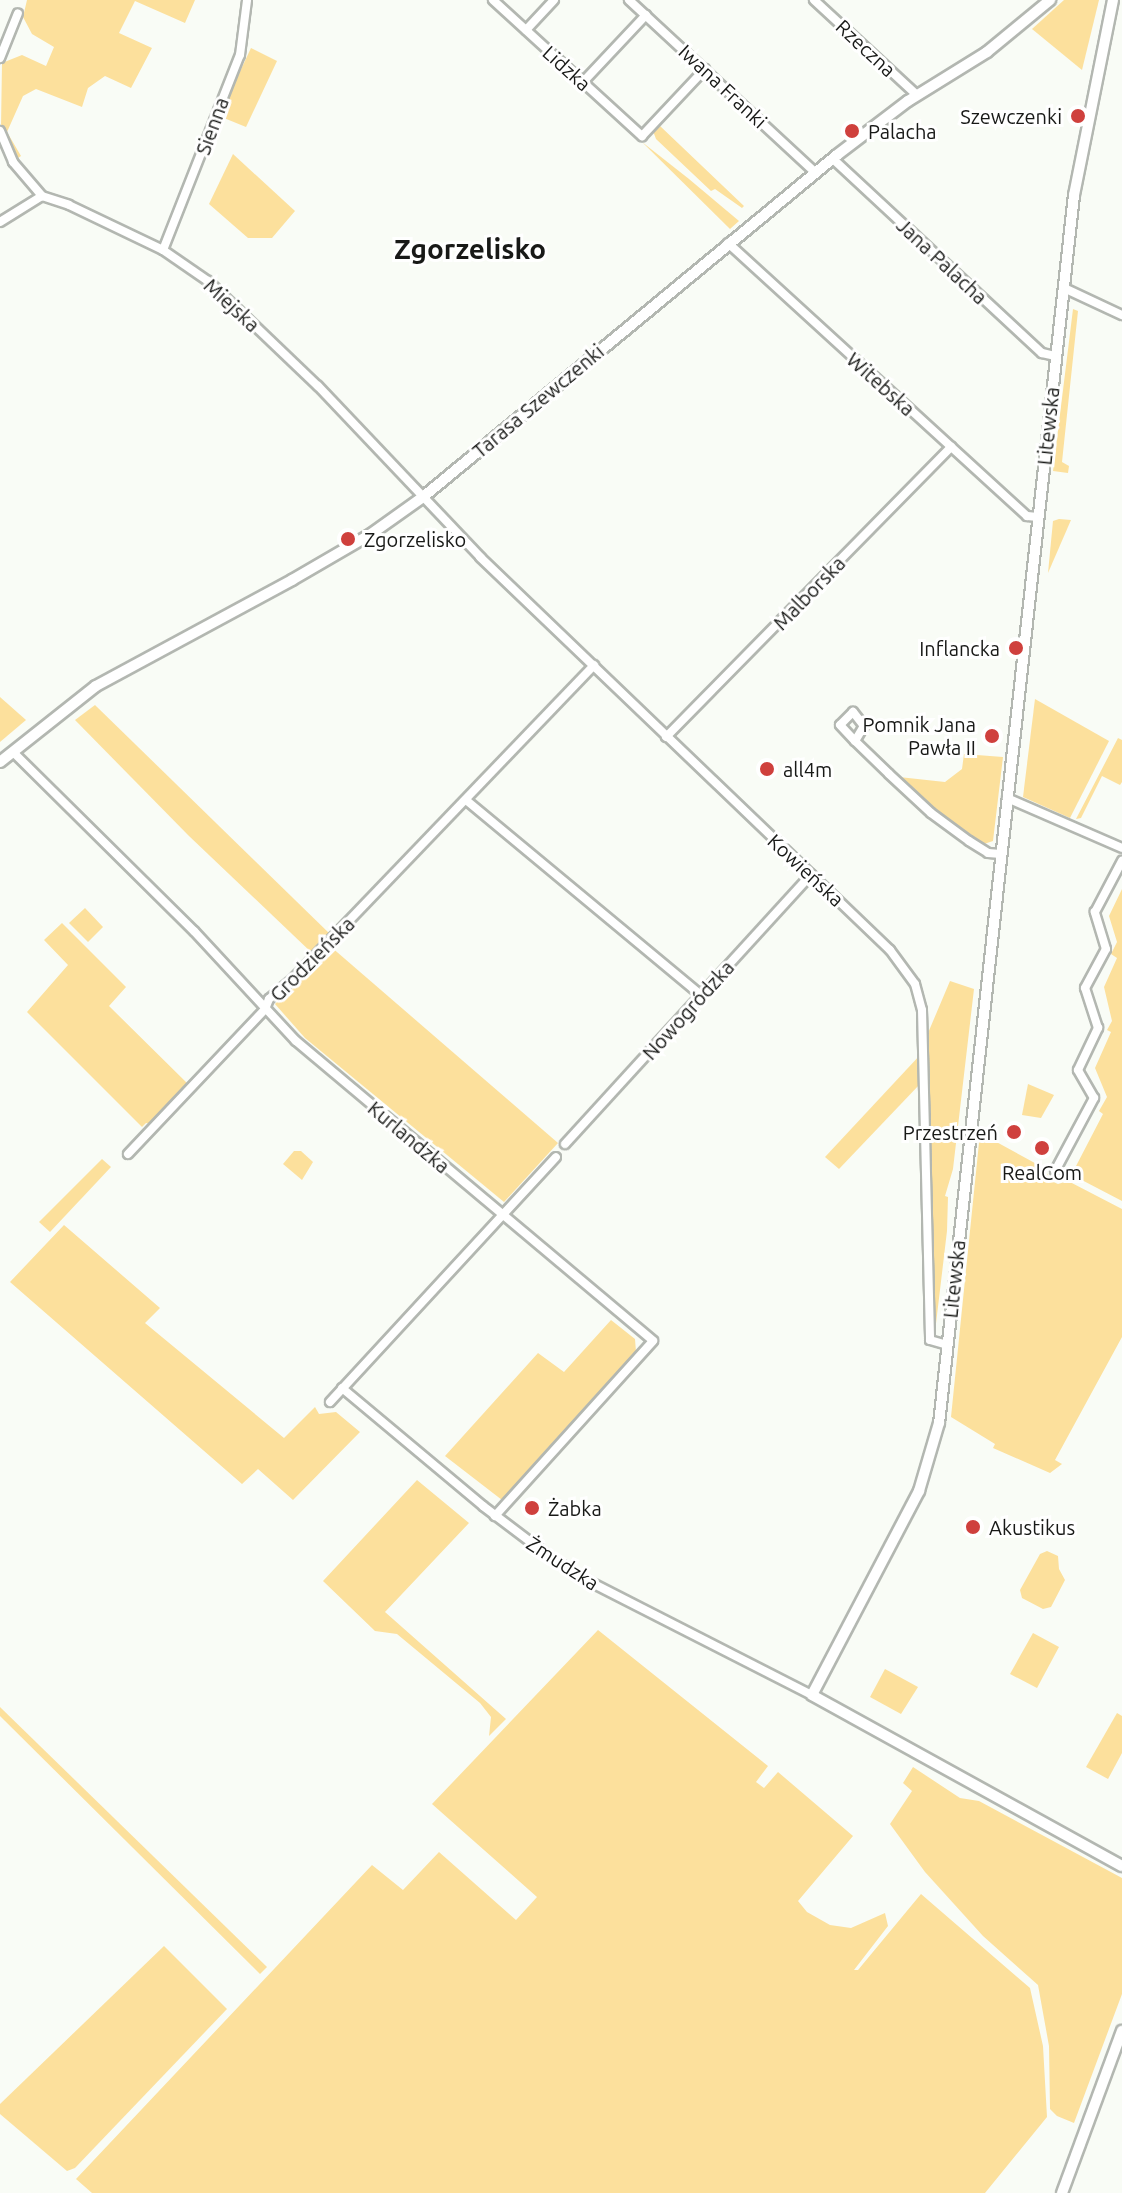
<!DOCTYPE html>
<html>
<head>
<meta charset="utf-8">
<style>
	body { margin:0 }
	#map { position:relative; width:1122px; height:2193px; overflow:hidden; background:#f9fcf6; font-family:Ubuntu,sans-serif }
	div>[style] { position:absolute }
	.green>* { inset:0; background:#fce09c }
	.roads { filter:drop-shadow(2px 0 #b3b7b1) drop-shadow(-2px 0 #b3b7b1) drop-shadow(0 2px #b3b7b1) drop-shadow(0 -2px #b3b7b1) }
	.minor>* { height:8px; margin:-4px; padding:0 4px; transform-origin:4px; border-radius:4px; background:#fff }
	.tertiary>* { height:10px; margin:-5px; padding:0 5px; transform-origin:5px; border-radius:5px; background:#fff }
	.dots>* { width:22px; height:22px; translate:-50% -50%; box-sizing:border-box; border:4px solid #fff; border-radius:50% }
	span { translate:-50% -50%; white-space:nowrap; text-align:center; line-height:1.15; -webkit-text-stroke:6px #fff; paint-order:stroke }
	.street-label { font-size:20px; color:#181917 }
	.poi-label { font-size:20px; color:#181917 }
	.right { translate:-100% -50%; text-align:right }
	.left { translate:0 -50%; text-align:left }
	.district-label { font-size:28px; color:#181917; font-weight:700 }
</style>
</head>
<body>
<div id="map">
	<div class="green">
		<div style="clip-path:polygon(27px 0,195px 0,185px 23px,135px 1px,119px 33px,152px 48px,131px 88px,105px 76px,88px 88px,82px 107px,36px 89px,23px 96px,7px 132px,21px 156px,15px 160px,1px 127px,2px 63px,22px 55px,46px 66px,54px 47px,32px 34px,23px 17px)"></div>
		<div style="clip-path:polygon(1064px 0,1099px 0,1082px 70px,1032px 29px)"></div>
		<div style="clip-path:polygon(251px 48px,277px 61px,246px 127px,219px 116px)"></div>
		<div style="clip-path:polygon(659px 125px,744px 206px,742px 208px,715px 189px,711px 191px,656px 139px,653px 131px)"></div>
		<div style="clip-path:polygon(642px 142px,689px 179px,739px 221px,730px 229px)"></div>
		<div style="clip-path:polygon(233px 154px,295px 211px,272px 238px,248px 238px,209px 204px)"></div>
		<div style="clip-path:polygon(1073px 309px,1078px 311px,1062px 462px,1069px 466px,1068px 473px,1053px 471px)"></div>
		<div style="clip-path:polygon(1059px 519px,1071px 520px,1048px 573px,1053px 521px)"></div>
		<div style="clip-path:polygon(0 697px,26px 720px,0 742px)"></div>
		<div style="clip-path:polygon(1035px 699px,1109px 741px,1070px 818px,1023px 797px)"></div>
		<div style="clip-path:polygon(95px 705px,332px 936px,313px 954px,189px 836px,75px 720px)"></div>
		<div style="clip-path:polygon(1118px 738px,1122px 740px,1122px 782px,1120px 785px,1102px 776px,1081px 818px,1076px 819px)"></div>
		<div style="clip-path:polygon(964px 754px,1003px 757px,993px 841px,984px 844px,935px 810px,899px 777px,945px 782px,962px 769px)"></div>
		<div style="clip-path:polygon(1122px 889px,1122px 1201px,1076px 1177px,1075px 1168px,1103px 1114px,1099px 1111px,1107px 1097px,1095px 1068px,1111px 1032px,1107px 1030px,1112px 1021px,1104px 987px,1117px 958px,1111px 954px,1117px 942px,1109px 916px)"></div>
		<div style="clip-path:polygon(85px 908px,103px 927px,88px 942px,69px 923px)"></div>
		<div style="clip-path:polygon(62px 923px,126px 987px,109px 1006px,189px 1085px,152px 1124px,146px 1123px,142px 1127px,27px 1012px,68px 965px,44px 940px)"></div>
		<div style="clip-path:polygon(330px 946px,558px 1143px,504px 1202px,305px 1038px,275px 1004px)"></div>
		<div style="clip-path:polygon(950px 981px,974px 989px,953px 1169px,945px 1196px,948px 1197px,947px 1231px,935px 1332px,931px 1325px,928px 1033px)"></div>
		<div style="clip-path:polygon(921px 1054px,920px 1084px,839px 1169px,825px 1157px)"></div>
		<div style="clip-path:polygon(1028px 1084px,1054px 1095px,1041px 1118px,1022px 1115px)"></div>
		<div style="clip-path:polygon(980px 1133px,1044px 1168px,1051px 1181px,1058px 1184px,1068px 1181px,1122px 1209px,1122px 1337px,1055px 1460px,1062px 1464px,1050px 1473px,993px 1448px,995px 1444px,951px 1417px)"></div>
		<div style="clip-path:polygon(294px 1151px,301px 1151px,313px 1162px,302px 1180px,283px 1164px)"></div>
		<div style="clip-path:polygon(102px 1159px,111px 1167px,50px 1232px,39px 1222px)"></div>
		<div style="clip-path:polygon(64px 1225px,160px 1308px,145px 1323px,284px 1438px,315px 1407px,319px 1414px,336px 1412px,360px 1432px,293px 1500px,258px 1469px,242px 1484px,10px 1282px)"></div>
		<div style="clip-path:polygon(611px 1320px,635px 1339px,636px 1352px,502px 1500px,445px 1456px,538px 1353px,564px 1372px)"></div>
		<div style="clip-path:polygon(417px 1480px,469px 1523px,385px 1612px,506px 1719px,489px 1736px,491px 1717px,480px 1703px,397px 1634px,375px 1631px,323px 1581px)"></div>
		<div style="clip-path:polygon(1047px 1551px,1058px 1556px,1059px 1569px,1065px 1580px,1051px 1607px,1043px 1609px,1022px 1598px,1020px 1590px,1040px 1554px)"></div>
		<div style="clip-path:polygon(598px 1630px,768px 1766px,756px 1782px,764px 1788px,778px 1772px,853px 1836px,798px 1901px,807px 1912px,830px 1925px,851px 1928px,885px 1913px,888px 1926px,854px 1970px,858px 1970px,921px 1894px,1030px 1988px,1043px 2046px,1047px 2117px,985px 2193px,92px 2193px,76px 2179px,372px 1865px,403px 1890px,439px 1852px,516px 1920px,537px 1897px,432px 1804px)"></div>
		<div style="clip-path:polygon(1033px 1633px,1059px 1647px,1037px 1688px,1010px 1674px)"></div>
		<div style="clip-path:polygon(885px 1669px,918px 1687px,901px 1714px,870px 1697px)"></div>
		<div style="clip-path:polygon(0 1707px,267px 1967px,260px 1974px,0 1716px)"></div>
		<div style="clip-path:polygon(1117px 1713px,1122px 1716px,1122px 1753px,1108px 1779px,1086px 1767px)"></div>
		<div style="clip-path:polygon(913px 1767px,960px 1798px,979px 1801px,1122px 1878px,1122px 1994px,1074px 2123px,1057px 2116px,1050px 2109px,1049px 2046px,1038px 1985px,983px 1936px,925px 1872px,890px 1824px,912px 1791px,903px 1783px)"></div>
		<div style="clip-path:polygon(164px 1946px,227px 2009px,75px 2168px,67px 2171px,0 2114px,0 2104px)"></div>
	</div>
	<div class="roads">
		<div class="minor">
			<div style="left:493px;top:0;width:202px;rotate:42.4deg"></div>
			<div style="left:642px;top:136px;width:92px;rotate:-46.8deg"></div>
			<div style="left:629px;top:0;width:255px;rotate:42.8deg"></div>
			<div style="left:814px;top:0;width:140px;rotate:42.7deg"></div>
			<div style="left:526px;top:30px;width:41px;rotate:-47deg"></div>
			<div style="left:0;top:58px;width:48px;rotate:-68.2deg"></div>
			<div style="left:583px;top:82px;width:92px;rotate:-46.8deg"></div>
			<div style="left:0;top:131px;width:34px;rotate:67deg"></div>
			<div style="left:13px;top:162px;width:45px;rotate:49.5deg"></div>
			<div style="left:833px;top:159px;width:285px;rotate:42.9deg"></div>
			<div style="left:1042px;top:353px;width:13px;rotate:13deg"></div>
			<div style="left:0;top:222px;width:49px;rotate:-31.8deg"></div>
			<div style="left:42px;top:196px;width:28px;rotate:18deg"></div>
			<div style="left:69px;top:205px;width:104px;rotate:25.6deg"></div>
			<div style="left:163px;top:250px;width:55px;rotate:34.6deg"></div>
			<div style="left:208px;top:281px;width:152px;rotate:43.7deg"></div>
			<div style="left:318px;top:386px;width:236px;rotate:46.5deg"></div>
			<div style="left:480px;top:557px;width:568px;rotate:43.79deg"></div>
			<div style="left:890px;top:950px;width:42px;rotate:53.7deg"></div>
			<div style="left:915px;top:984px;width:27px;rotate:75deg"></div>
			<div style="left:922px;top:1010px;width:330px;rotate:88.6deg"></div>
			<div style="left:930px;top:1340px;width:19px;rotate:16deg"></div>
			<div style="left:728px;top:243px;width:405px;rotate:42.4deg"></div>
			<div style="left:1027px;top:516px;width:11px;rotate:5deg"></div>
			<div style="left:163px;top:250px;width:210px;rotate:-68.5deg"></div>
			<div style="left:240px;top:55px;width:55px;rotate:-82.7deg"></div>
			<div style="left:1064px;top:288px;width:64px;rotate:25deg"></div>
			<div style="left:666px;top:737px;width:407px;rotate:-45.5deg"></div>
			<div style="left:855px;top:741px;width:17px;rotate:-59deg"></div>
			<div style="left:864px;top:726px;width:18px;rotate:-128deg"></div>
			<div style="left:853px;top:712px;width:18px;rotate:135deg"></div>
			<div style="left:840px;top:725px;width:22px;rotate:47deg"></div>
			<div style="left:855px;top:741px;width:47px;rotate:44.1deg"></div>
			<div style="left:889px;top:774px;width:57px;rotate:42.9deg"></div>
			<div style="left:931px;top:813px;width:47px;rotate:36.4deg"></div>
			<div style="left:969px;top:841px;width:22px;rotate:32deg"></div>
			<div style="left:988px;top:853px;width:13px;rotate:4deg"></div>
			<div style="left:13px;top:752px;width:255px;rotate:44.7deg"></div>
			<div style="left:194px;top:931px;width:150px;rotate:47.2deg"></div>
			<div style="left:296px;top:1041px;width:466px;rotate:40deg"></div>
			<div style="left:653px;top:1341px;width:236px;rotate:132.1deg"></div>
			<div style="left:1007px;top:798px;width:125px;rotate:23.5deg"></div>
			<div style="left:466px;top:800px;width:305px;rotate:39.7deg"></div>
			<div style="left:565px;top:1144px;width:365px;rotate:-47.6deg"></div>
			<div style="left:128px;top:1154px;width:199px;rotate:-46.6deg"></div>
			<div style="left:265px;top:1009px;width:11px;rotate:-68deg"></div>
			<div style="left:269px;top:999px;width:31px;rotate:-40deg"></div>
			<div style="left:293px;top:979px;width:435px;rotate:-46.2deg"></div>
			<div style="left:1055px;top:1171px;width:83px;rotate:-61.9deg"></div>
			<div style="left:1094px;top:1098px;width:32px;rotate:-120deg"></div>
			<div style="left:1078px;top:1070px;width:47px;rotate:-64.5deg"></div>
			<div style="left:1098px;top:1028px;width:42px;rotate:-108deg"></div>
			<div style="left:1085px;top:988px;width:44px;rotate:-61.7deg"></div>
			<div style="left:1106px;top:949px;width:39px;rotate:-107deg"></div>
			<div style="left:1095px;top:912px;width:58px;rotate:-62.1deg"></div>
			<div style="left:342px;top:1388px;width:184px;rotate:39.9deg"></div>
			<div style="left:483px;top:1506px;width:88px;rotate:37.1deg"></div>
			<div style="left:553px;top:1559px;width:46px;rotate:31.6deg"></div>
			<div style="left:592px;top:1583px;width:247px;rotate:27deg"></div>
			<div style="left:330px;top:1402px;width:333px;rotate:-47.3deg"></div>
		</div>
		<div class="tertiary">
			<div style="left:1113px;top:0;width:199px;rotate:101.3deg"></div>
			<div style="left:1074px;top:195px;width:1235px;rotate:96.27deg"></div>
			<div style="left:939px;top:1423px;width:71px;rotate:106.4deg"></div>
			<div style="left:919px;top:1491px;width:230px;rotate:117.7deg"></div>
			<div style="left:812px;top:1695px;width:354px;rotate:28.9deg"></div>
			<div style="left:0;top:762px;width:122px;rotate:-38.4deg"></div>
			<div style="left:96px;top:686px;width:223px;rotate:-28.4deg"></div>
			<div style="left:292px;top:580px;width:91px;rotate:-30.2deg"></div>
			<div style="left:371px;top:534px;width:64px;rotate:-35.4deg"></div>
			<div style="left:423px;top:497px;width:537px;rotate:-39.56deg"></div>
			<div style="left:837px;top:155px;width:89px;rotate:-37.3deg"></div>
			<div style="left:908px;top:101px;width:93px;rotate:-31.8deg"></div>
			<div style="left:987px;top:52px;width:82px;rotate:-39.5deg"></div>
			<div style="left:1062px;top:2193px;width:173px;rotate:-69.7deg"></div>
		</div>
	</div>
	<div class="dots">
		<div style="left:1078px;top:116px;background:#cf403d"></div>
		<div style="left:852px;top:131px;background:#cf403d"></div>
		<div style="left:348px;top:539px;background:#cf403d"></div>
		<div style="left:1016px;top:648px;background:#cf403d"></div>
		<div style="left:992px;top:736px;background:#cf403d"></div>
		<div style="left:767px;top:769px;background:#cf403d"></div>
		<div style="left:1014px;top:1132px;background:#cf403d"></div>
		<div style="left:1042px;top:1148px;background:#cf403d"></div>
		<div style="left:532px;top:1508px;background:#cf403d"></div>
		<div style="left:973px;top:1527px;background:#cf403d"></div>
	</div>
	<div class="street-label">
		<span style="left:866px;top:48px;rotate:43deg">Rzeczna</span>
		<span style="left:567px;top:68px;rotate:42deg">Lidzka</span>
		<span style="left:723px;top:86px;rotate:43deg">Iwana Franki</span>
		<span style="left:212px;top:126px;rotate:-70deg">Sienna</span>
		<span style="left:942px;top:261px;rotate:43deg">Jana Palacha</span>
		<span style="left:232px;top:305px;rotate:43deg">Miejska</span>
		<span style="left:881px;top:384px;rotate:42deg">Witebska</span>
		<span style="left:538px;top:401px;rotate:-40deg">Tarasa Szewczenki</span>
		<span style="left:1048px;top:426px;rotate:-84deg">Litewska</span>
		<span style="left:809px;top:593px;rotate:-46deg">Malborska</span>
		<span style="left:806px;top:870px;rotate:43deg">Kowieńska</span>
		<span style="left:312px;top:959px;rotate:-45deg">Grodzieńska</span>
		<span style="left:688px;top:1010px;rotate:-48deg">Nowogródzka</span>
		<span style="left:409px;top:1137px;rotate:40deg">Kurlandzka</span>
		<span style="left:954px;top:1279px;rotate:-84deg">Litewska</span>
		<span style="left:563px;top:1563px;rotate:33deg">Żmudzka</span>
	</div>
	<div class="poi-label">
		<span class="right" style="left:1062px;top:116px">Szewczenki</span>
		<span class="left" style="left:868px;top:131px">Palacha</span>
		<span class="left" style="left:364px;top:539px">Zgorzelisko</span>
		<span class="right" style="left:1000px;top:648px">Inflancka</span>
		<span class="right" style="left:976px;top:736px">Pomnik Jana<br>Pawła II</span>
		<span class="left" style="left:783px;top:769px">all4m</span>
		<span class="right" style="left:998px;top:1132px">Przestrzeń</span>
		<span style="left:1042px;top:1172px">RealCom</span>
		<span class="left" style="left:548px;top:1508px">Żabka</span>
		<span class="left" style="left:989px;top:1527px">Akustikus</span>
	</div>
	<div class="district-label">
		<span style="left:470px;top:249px">Zgorzelisko</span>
	</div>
</div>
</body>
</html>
